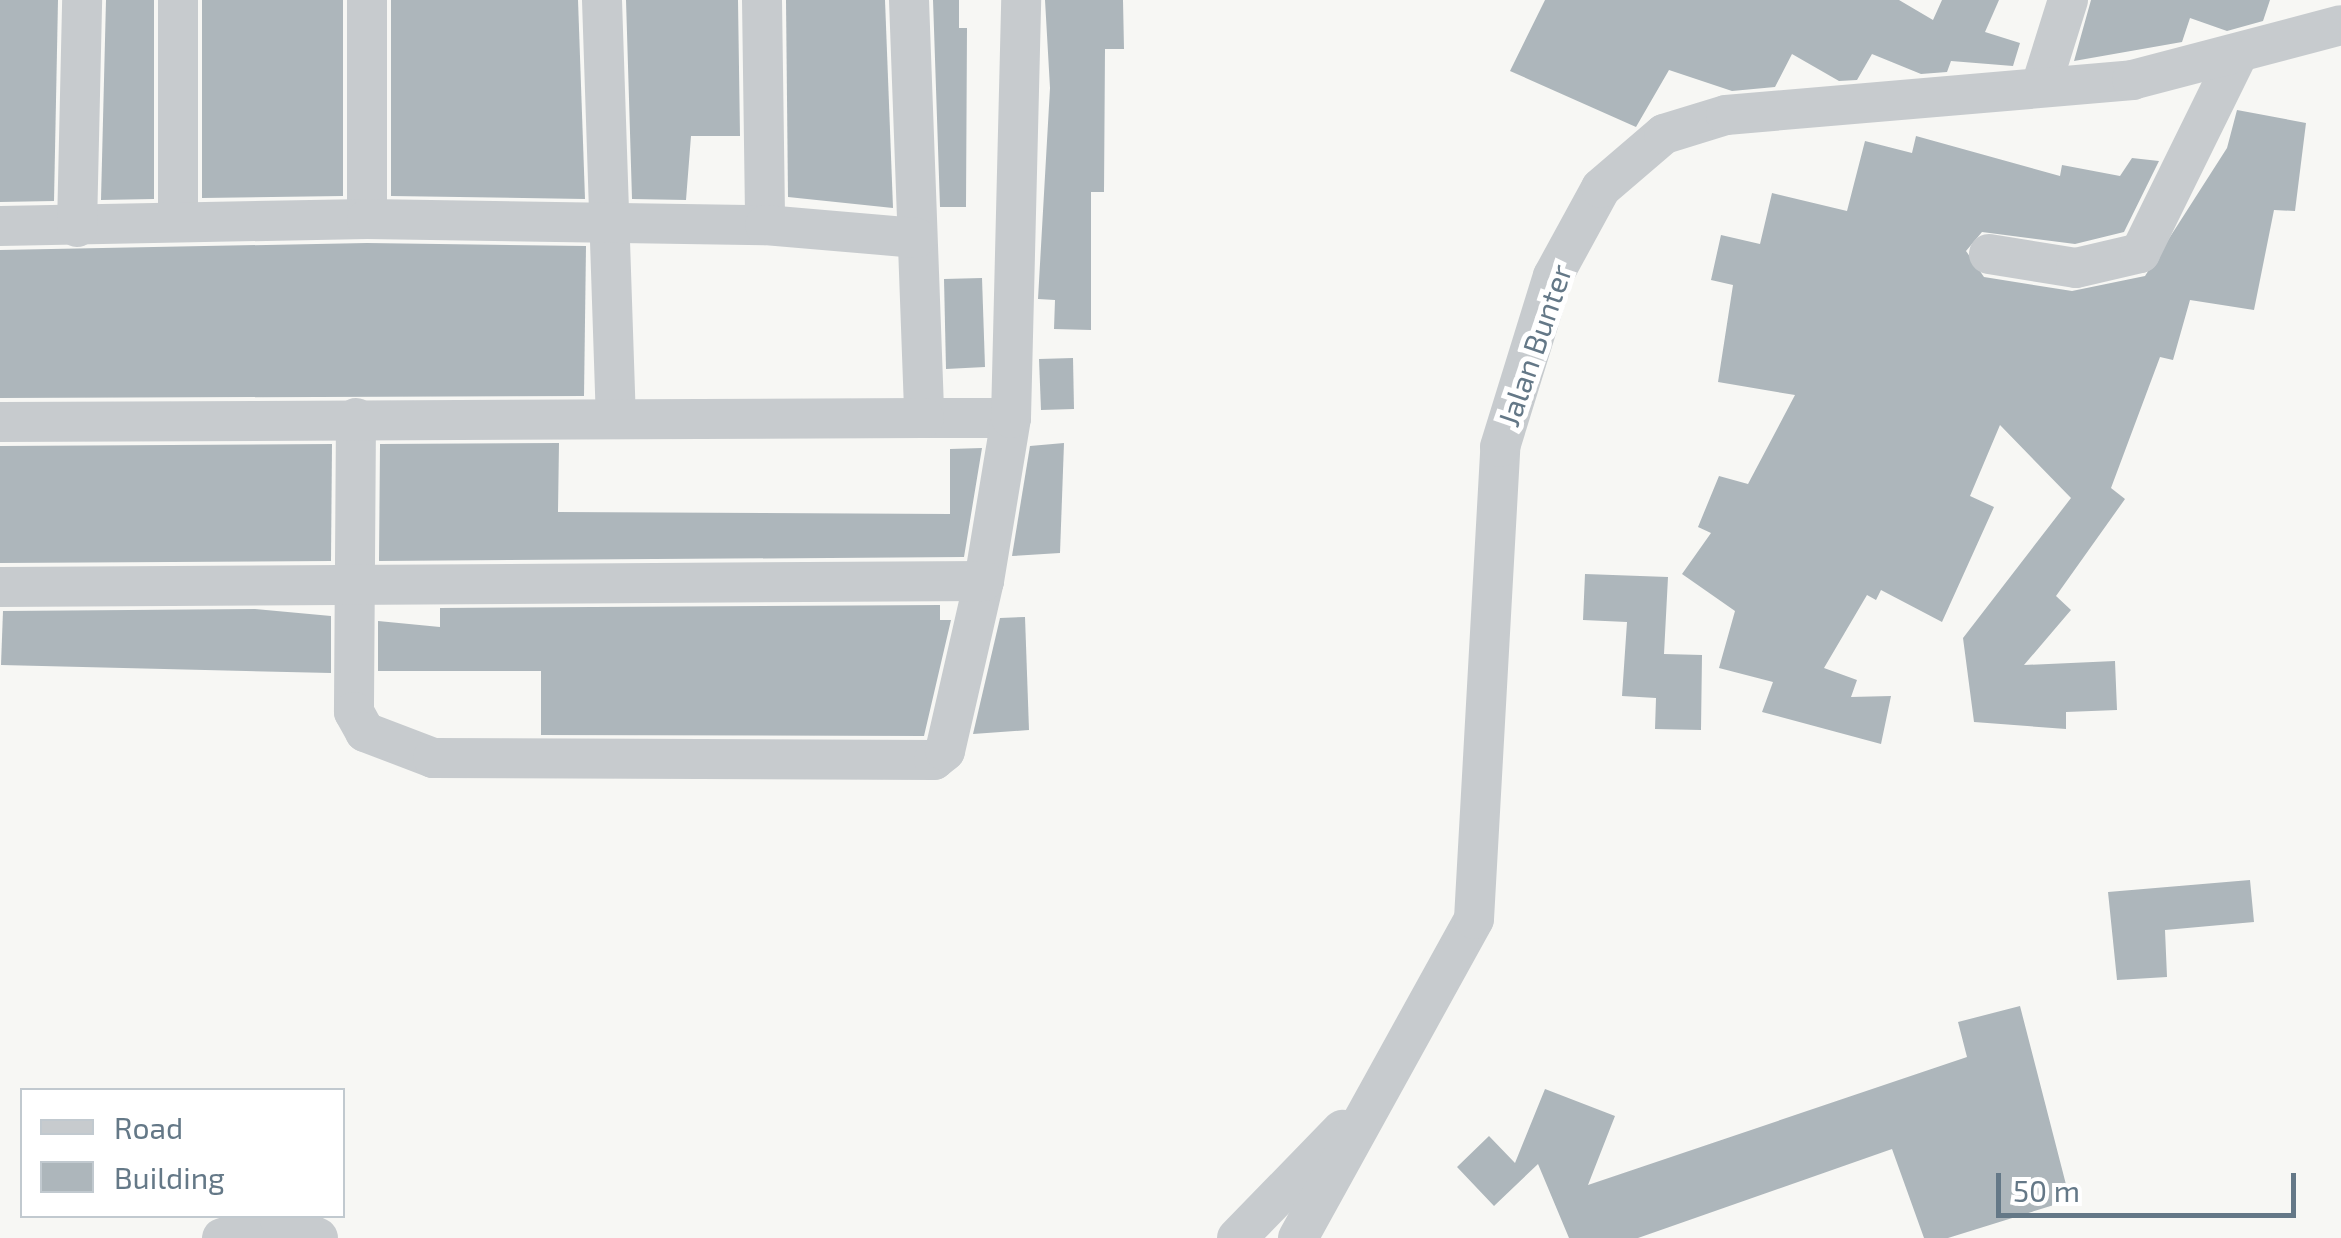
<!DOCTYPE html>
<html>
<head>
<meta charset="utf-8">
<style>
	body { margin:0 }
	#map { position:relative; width:2341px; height:1238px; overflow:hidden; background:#f7f7f4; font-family:"Exo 2",sans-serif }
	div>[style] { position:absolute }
	.building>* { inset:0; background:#adb6bb }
	.minor>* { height:40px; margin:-20px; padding:0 20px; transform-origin:20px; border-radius:20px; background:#c7cbce }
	span { translate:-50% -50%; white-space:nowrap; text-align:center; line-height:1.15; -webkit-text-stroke:10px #fff; paint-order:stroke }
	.street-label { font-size:30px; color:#647887 }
	.legend { position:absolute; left:20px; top:1088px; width:325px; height:130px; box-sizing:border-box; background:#fff; border:2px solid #c1c9cf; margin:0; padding:12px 18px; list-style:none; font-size:30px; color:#647887 }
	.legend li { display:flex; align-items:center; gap:20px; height:50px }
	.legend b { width:50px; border:2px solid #c1c9cf }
	.scale { position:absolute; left:1996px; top:1173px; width:300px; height:45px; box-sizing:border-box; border:5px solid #647887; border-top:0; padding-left:12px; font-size:30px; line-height:35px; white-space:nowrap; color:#647887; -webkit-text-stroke:8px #fff; paint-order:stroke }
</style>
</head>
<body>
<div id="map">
	<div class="building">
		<div style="clip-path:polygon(0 0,58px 0,54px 201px,0 202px)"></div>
		<div style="clip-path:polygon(106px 0,154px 0,154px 199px,101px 200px)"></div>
		<div style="clip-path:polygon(202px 0,343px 0,343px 196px,202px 198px)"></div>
		<div style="clip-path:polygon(391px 0,578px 0,585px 199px,391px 196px)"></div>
		<div style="clip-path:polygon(626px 0,738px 0,740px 136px,691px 136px,686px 200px,632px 199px)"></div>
		<div style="clip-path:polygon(786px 0,885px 0,893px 208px,788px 197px)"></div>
		<div style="clip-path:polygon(933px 0,959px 0,959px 28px,967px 28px,966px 207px,940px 207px)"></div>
		<div style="clip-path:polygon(1045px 0,1123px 0,1124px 49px,1105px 49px,1104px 192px,1091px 192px,1091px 330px,1054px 329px,1055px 300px,1038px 299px,1050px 88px)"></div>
		<div style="clip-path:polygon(1545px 0,1899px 0,1933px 20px,1942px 0,1999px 0,1985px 32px,2020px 43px,2013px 66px,1951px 61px,1947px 72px,1921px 74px,1872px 54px,1857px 80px,1839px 81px,1792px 54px,1775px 87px,1732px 91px,1669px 70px,1636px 127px,1510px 71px)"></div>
		<div style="clip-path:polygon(2091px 0,2270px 0,2263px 21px,2227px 31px,2190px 18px,2182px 42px,2074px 61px)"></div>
		<div style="clip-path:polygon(2237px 110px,2306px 123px,2295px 211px,2274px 210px,2254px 310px,2190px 300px,2173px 360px,2160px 357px,2111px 488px,2125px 499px,2056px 596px,2071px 610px,2024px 665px,2115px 661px,2117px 710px,2066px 712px,2066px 729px,1974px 722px,1963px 638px,2071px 498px,2000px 425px,1970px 496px,1994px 507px,1942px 622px,1881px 590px,1876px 600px,1867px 595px,1824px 668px,1857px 680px,1851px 697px,1891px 696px,1881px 744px,1762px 712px,1773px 682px,1719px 668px,1735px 611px,1682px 574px,1711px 533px,1698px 527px,1719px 476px,1748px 484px,1795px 395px,1718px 382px,1733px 285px,1711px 280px,1721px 235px,1760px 244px,1772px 193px,1847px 211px,1865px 141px,1912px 153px,1916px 136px,2060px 176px,2062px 165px,2120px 176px,2132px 158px,2159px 161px,2124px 232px,2075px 244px,1982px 232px,1966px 251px,1984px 277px,2072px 291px,2145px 276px,2227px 148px)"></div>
		<div style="clip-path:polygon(367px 243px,586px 246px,584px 396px,0 398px,0 250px)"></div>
		<div style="clip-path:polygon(982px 278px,985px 367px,946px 369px,944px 279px)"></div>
		<div style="clip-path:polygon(1073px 358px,1074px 409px,1041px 410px,1039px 359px)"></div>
		<div style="clip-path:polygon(559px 443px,558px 512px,950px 514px,950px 449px,982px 448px,964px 557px,379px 561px,380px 444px)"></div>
		<div style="clip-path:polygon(1064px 443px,1060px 553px,1012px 556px,1030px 446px)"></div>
		<div style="clip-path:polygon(332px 444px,331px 561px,0 563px,0 446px)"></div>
		<div style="clip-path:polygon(1585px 574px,1668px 577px,1664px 654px,1702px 655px,1701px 730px,1655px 729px,1656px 698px,1622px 696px,1627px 622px,1583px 620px)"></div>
		<div style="clip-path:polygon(940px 605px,940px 620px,951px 620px,924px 736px,541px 735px,541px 671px,378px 671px,378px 621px,440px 627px,440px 608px)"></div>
		<div style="clip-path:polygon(255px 609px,331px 616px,331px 673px,1px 665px,3px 611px)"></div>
		<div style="clip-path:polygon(1025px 617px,1029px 730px,973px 734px,1000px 618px)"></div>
		<div style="clip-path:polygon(2250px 880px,2254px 922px,2165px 930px,2167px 977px,2117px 980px,2108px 892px)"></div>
		<div style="clip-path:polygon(2020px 1006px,2070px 1200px,1948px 1238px,1924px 1238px,1892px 1149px,1638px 1238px,1569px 1238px,1538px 1164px,1494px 1206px,1457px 1167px,1489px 1136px,1515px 1163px,1545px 1089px,1615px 1116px,1588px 1185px,1967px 1057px,1958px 1022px)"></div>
	</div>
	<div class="minor">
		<div style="left:178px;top:0;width:220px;rotate:90deg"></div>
		<div style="left:367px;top:0;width:219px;rotate:90deg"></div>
		<div style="left:602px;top:0;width:418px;rotate:88.1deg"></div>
		<div style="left:762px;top:0;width:225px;rotate:89.2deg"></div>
		<div style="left:909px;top:0;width:418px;rotate:87.9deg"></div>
		<div style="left:924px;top:418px;width:87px"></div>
		<div style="left:2042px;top:83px;width:87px;rotate:-72.6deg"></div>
		<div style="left:0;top:226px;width:367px;rotate:-1.1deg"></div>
		<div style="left:367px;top:219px;width:398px;rotate:0.9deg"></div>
		<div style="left:765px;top:225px;width:152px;rotate:4.9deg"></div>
		<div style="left:77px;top:227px;width:227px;rotate:-88.7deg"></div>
		<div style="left:1989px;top:254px;width:88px;rotate:9.1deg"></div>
		<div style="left:2076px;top:268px;width:66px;rotate:-13.2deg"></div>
		<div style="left:2140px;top:253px;width:215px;rotate:-63.8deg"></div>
		<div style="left:356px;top:418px;width:294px;rotate:90.4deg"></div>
		<div style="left:354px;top:712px;width:23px;rotate:61deg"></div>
		<div style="left:365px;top:732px;width:73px;rotate:20.9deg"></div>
		<div style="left:433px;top:758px;width:501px;rotate:0.23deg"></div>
		<div style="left:934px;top:760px;width:14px;rotate:-39deg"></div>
		<div style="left:945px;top:751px;width:174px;rotate:-77.1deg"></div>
		<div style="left:984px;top:581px;width:165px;rotate:-80.6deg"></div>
		<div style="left:1011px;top:418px;width:418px;rotate:-88.6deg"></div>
		<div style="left:0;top:422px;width:924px;rotate:-0.25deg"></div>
		<div style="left:0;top:587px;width:984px;rotate:-0.35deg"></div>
		<div style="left:222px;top:1238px;width:61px;rotate:-17.2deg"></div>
		<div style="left:280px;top:1220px;width:42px;rotate:25.3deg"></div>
		<div style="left:1237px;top:1238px;width:151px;rotate:-45.8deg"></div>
		<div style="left:1298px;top:1238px;width:364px;rotate:-61.1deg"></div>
		<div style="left:1474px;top:919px;width:473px;rotate:-86.8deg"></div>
		<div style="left:1500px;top:447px;width:179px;rotate:-72.8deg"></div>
		<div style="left:1553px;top:276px;width:100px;rotate:-61.4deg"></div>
		<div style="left:1601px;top:188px;width:83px;rotate:-40.6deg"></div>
		<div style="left:1664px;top:134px;width:65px;rotate:-17deg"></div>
		<div style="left:1726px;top:115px;width:408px;rotate:-4.9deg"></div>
		<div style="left:2132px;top:80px;width:216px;rotate:-14.7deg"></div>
	</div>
	<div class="street-label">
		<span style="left:1534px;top:345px;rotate:-71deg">Jalan Bunter</span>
	</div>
	<ul class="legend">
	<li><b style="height:12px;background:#c7cbce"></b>Road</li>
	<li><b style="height:28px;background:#adb6bb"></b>Building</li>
	</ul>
	<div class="scale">50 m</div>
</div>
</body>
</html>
